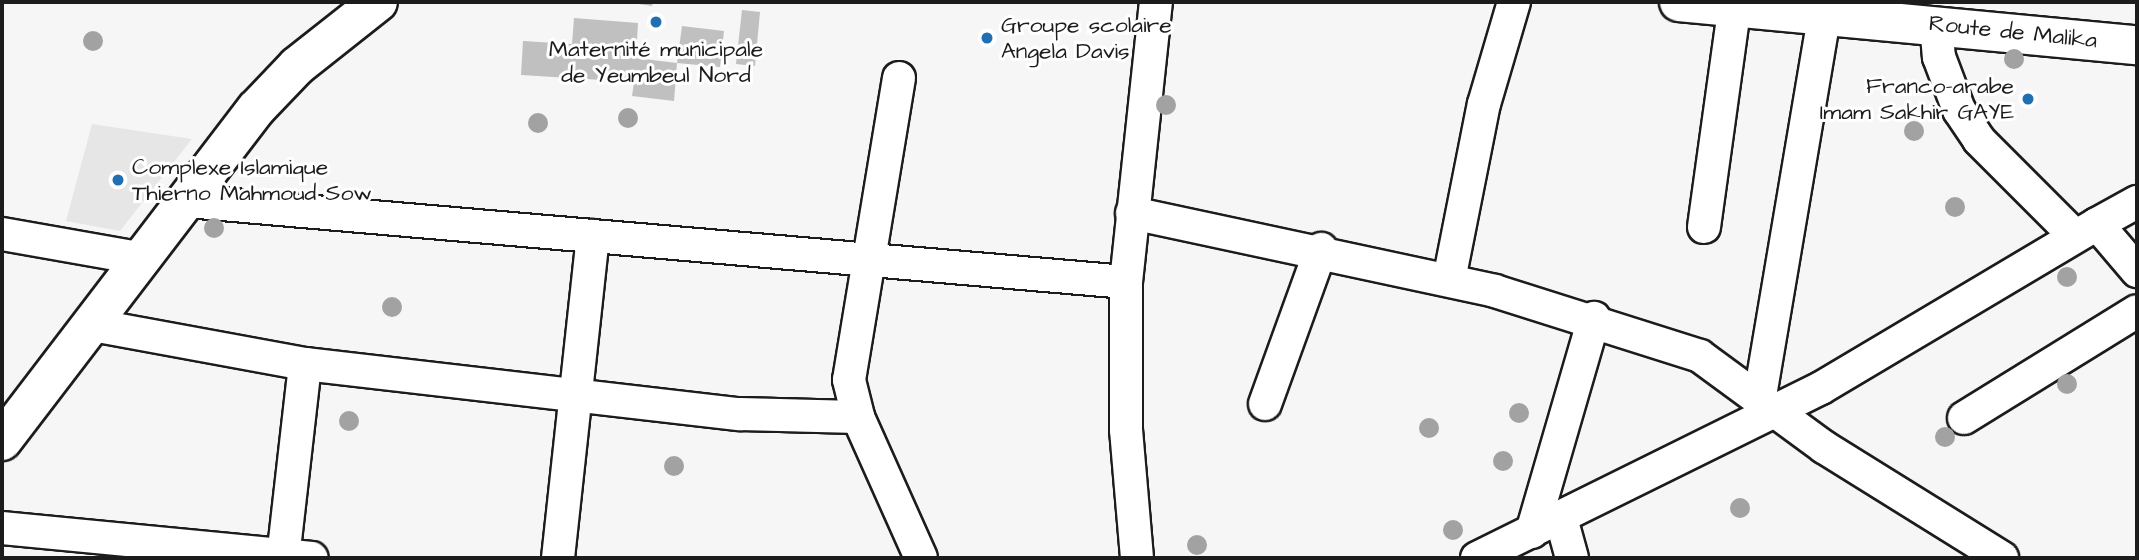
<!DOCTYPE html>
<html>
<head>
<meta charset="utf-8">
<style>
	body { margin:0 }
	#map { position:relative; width:2139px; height:560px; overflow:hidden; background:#f6f6f6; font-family:"Architects Daughter",sans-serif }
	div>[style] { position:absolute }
	.built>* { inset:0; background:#e6e6e6 }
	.building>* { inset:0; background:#c0c0c0 }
	.roads { filter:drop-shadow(2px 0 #1c1c1c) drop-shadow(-2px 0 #1c1c1c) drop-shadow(0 2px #1c1c1c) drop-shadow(0 -2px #1c1c1c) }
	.street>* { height:32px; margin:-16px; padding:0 16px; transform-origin:16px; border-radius:16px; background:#fff }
	.secondary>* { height:38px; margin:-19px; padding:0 19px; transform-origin:19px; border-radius:19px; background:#fff }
	.trees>* { width:20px; height:20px; margin:-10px; border-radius:50%; background:#a2a2a2 }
	.dots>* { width:19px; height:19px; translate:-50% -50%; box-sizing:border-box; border:4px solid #fff; border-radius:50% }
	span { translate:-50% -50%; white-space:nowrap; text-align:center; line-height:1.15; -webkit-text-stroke:6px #fff; paint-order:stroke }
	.poi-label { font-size:23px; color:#1c1c1c }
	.left { translate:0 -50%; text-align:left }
	.right { translate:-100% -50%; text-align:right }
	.street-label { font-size:23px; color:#1c1c1c }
	.frame { position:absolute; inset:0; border:4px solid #1c1c1c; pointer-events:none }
</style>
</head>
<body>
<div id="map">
	<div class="built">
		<div style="clip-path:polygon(92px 124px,192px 139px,120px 231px,66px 221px)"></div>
	</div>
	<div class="building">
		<div style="clip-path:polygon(625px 2px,653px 2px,652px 6px)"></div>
		<div style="clip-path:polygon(742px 10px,760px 12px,755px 66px,736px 64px)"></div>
		<div style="clip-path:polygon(574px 18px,638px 23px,636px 58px,677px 63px,682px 26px,724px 31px,720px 67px,677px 63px,674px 101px,632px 96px,634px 82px,521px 75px,523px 41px,572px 44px)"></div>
	</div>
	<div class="roads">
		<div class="street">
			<div style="left:1936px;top:24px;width:33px;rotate:85deg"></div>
			<div style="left:1939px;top:57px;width:57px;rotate:69.3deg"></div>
			<div style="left:1959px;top:110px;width:36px;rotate:56deg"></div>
			<div style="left:1979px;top:140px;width:134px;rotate:45deg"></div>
			<div style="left:899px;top:78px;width:306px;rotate:99.4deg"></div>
			<div style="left:849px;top:380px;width:38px;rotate:76deg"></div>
			<div style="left:858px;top:417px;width:154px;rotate:65.9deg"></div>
			<div style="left:187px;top:201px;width:942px;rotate:4.93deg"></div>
			<div style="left:1132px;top:213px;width:371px;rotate:12.1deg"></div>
			<div style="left:1495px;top:291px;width:215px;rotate:17.6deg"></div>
			<div style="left:1700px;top:356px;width:154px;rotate:36.3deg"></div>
			<div style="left:1824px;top:447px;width:210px;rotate:31.9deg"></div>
			<div style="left:2097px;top:224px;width:46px;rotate:-28.8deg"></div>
			<div style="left:1704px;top:227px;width:224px;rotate:-82.1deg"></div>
			<div style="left:2px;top:234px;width:144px;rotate:10deg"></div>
			<div style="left:1449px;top:280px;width:179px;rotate:-78.8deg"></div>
			<div style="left:1484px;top:104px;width:106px;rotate:-73.6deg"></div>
			<div style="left:92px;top:325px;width:217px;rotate:10.4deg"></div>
			<div style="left:305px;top:364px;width:438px;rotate:6.6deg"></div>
			<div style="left:740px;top:414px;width:118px;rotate:1.5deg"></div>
			<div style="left:1760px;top:396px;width:388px;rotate:-80.4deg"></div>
			<div style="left:1265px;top:404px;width:165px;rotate:-70.1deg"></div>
			<div style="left:1964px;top:418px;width:203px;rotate:-31.7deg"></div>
			<div style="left:1561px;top:518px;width:41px;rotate:74.6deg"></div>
			<div style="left:2px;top:528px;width:311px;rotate:5.5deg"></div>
			<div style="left:1532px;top:532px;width:223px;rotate:-73.8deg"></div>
			<div style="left:283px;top:558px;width:195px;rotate:-83.5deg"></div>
			<div style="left:558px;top:558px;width:324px;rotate:-83.8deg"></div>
			<div style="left:1137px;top:558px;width:128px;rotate:-94.9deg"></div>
			<div style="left:1126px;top:430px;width:148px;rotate:-90deg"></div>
			<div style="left:1126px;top:282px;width:282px;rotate:-83.9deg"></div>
			<div style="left:1477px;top:558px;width:384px;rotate:-26.3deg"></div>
			<div style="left:1821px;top:388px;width:321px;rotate:-30.7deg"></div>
			<div style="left:2097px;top:224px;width:62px;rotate:49.6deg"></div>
		</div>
		<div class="secondary">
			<div style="left:1679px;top:2px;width:460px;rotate:5.4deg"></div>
			<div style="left:2px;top:441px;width:418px;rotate:-52.6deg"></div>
			<div style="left:256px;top:109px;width:59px;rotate:-46.4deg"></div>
			<div style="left:297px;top:66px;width:103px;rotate:-38.3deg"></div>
		</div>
	</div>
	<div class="trees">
		<div style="left:93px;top:41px"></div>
		<div style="left:2014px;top:59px"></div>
		<div style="left:1166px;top:105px"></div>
		<div style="left:628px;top:118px"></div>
		<div style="left:538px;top:123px"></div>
		<div style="left:1914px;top:131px"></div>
		<div style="left:1955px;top:207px"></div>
		<div style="left:214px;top:228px"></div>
		<div style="left:2067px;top:277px"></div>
		<div style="left:392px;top:307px"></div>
		<div style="left:2067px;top:384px"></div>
		<div style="left:1519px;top:413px"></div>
		<div style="left:349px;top:421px"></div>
		<div style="left:1429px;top:428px"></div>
		<div style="left:1945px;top:437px"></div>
		<div style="left:1503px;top:461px"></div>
		<div style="left:674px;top:466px"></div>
		<div style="left:1740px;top:508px"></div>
		<div style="left:1453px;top:530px"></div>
		<div style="left:1197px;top:545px"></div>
	</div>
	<div class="dots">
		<div style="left:656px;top:22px;background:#1f6fb2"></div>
		<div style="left:987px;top:38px;background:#1f6fb2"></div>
		<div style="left:2028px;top:99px;background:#1f6fb2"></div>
		<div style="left:118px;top:180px;background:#1f6fb2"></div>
	</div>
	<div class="poi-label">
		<span class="left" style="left:1001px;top:38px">Groupe scolaire<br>Angela Davis</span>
		<span style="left:656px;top:62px">Maternité municipale<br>de Yeumbeul Nord</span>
		<span class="right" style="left:2014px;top:99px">Franco-arabe<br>Imam Sakhir GAYE</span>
		<span class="left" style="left:132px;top:180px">Complexe Islamique<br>Thierno Mahmoud Sow</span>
	</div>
	<div class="street-label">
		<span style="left:2013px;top:32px;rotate:6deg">Route de Malika</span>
	</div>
	<div class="frame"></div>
</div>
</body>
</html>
